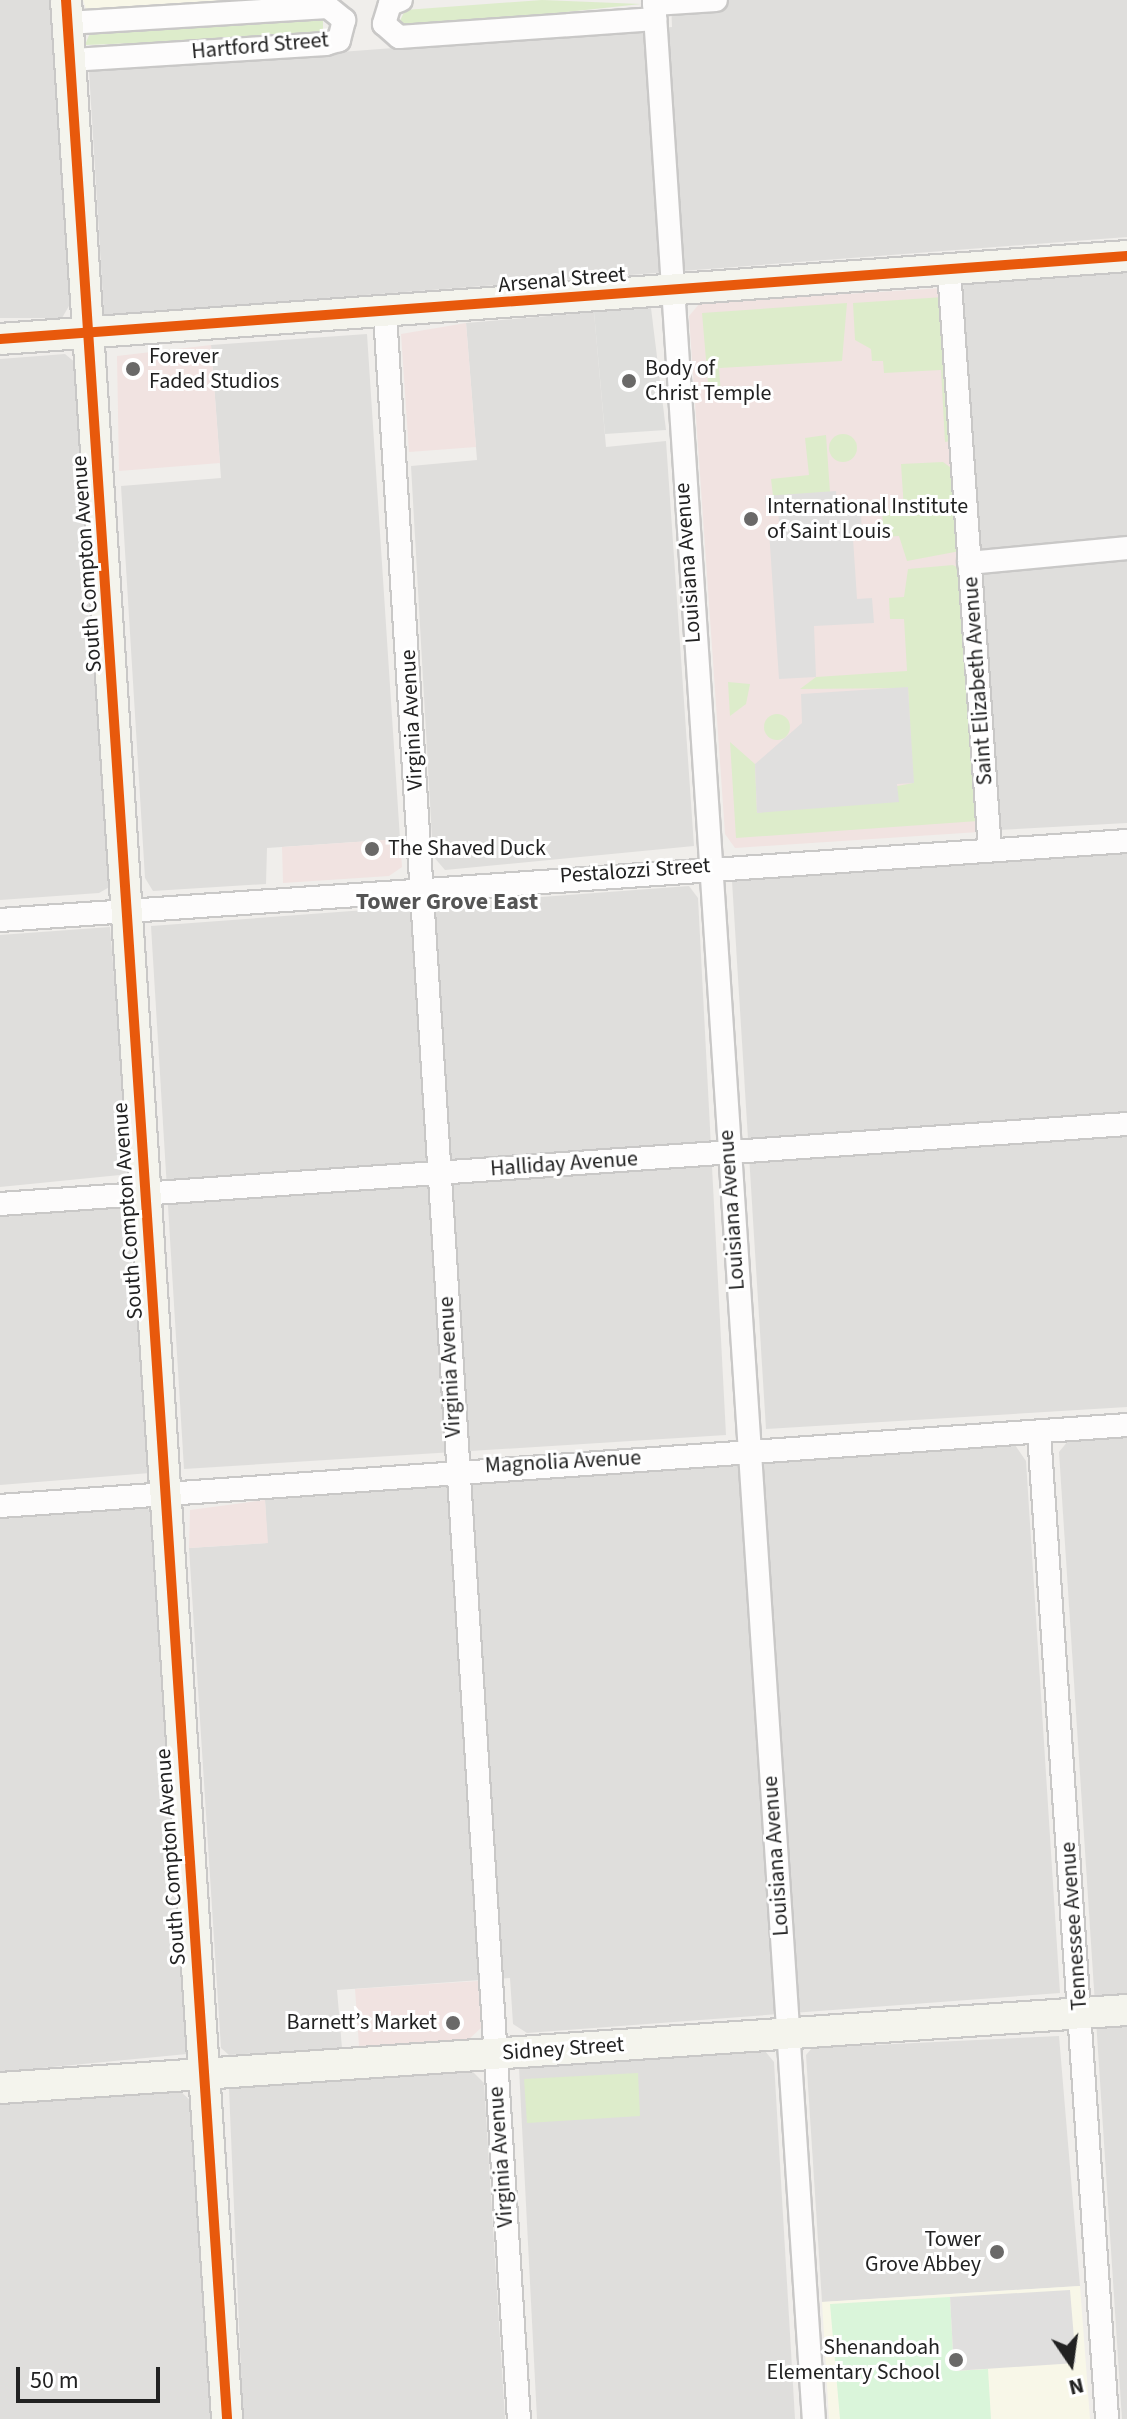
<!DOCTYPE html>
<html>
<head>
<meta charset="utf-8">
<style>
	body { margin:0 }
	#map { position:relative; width:1127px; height:2419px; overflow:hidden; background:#f0eeeb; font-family:"Source Sans 3",sans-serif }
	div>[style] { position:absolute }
	.residential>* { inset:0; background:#dfdedc }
	.commercial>* { inset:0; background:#f1e3e1 }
	.education>* { inset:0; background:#f8f7e8 }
	.religious>* { inset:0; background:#dededc }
	.grass>* { inset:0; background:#ddeccb }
	.round { border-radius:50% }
	.park>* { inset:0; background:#daf5da }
	.parking>* { inset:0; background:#e0dfde }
	.roads { filter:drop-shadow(2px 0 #c9c8c7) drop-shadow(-2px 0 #c9c8c7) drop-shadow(0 2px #c9c8c7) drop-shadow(0 -2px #c9c8c7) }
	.street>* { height:22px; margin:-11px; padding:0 11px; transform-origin:11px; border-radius:11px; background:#fdfcfc }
	.secondary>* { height:30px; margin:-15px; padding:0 15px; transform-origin:15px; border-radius:15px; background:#f4f4ed }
	.cycleway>* { height:10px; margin:-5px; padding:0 5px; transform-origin:5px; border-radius:5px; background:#e8590c }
	.dots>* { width:22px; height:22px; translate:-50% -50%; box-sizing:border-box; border:4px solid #fff; border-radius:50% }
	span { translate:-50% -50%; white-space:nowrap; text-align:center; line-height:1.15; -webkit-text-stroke:6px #fff; paint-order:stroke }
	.street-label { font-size:22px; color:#222 }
	.poi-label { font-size:22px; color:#222 }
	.left { translate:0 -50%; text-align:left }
	.right { translate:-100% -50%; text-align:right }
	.neighbourhood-label { font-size:24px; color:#555; font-weight:700 }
	.north { position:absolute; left:1031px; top:2323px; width:80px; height:80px; -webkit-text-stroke:6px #fff; paint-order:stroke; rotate:167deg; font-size:22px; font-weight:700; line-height:32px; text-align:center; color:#222 }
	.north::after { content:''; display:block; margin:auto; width:28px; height:36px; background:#222; clip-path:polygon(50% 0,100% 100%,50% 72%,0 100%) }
	.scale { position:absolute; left:16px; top:2367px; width:144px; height:36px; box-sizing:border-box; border:4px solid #222; border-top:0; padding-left:10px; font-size:24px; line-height:28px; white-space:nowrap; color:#222; -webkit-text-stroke:6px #fff; paint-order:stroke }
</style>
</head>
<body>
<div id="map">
	<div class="residential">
		<div style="clip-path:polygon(0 0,53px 0,73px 299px,62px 318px,0 318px)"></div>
		<div style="clip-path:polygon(671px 0,1127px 0,1127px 237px,104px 315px,89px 71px,672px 27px)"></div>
		<div style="clip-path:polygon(1127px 272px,1127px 823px,998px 830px,963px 284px)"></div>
		<div style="clip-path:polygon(594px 312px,606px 447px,666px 441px,694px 846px,445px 870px,433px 856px,411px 466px,477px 460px,466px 323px)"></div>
		<div style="clip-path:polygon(367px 334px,400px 839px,267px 848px,266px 884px,153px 891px,145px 878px,121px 486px,221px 478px,211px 345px)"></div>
		<div style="clip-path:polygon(65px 354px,77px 364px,113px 885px,99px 893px,0 900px,0 359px)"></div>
		<div style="clip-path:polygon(1127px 851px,1127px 1407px,766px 1429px,732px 881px)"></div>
		<div style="clip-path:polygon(689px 886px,698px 898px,726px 1435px,184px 1469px,151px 926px)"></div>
		<div style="clip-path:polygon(110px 927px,130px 1174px,0 1187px,0 935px)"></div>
		<div style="clip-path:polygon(127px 1207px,150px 1473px,0 1485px,0 1217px)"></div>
		<div style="clip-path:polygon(1127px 1437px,1127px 2419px,1122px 2419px,1059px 1452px,1068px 1441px)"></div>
		<div style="clip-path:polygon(1015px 1445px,1026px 1461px,1060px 1993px,527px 2033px,513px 2024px,510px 1978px,337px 1990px,342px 2048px,229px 2055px,221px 2048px,189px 1548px,267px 1543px,265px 1500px)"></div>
		<div style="clip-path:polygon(145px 1508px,152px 1511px,187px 2054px,0 2072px,0 1519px)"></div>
		<div style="clip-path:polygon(1059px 2036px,1080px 2286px,822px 2302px,806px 2055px,812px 2048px)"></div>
		<div style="clip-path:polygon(765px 2051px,774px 2062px,795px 2419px,537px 2419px,519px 2068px)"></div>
		<div style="clip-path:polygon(470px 2069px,484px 2083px,505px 2419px,243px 2419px,229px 2089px)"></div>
		<div style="clip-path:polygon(180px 2091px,192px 2102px,211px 2419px,0 2419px,0 2104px)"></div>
	</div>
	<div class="commercial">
		<div style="clip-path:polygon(943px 288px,979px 832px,735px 848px,725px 834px,689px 316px,700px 303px)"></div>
		<div style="clip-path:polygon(466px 323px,476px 447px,409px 452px,401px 334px)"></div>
		<div style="clip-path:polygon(211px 345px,220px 463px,119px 471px,117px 356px)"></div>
		<div style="clip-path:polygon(400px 839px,402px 867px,389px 876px,283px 883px,282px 847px)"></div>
		<div style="clip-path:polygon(265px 1500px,268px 1543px,189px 1548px,190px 1510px)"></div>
		<div style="clip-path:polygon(478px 1981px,481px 2028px,468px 2040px,359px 2046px,355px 1989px)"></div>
	</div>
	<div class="education">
		<div style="clip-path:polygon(83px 0,279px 0,87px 12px)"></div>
		<div style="clip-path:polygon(1080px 2286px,1090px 2419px,829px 2419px,822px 2302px)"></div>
	</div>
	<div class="religious">
		<div style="clip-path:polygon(651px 308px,666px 430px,605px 434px,594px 312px)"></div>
	</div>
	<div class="grass">
		<div style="clip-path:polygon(542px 0,641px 4px,406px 29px,399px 23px,405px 10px)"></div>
		<div style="clip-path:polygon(323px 17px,323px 36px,85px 45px,90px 33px)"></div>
		<div style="clip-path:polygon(944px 297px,951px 441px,945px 442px,941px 370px,884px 373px,883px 361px,872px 361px,871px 349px,855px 340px,853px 303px)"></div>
		<div style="clip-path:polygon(847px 303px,842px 361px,719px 368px,721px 395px,709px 395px,702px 313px)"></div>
		<div class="round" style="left:829px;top:434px;width:28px;height:28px"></div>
		<div style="clip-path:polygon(826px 435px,830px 492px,773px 496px,771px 479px,809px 475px,805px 438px)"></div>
		<div style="clip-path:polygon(943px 462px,954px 470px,960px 551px,907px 561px,899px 536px,884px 537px,882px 511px,904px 510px,901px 464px)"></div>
		<div style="clip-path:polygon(953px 565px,962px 570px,978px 821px,736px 838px,730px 742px,755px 764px,757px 813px,913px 783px,908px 688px,800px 689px,816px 677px,907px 671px,904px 619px,890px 619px,889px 598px,904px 597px,908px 569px)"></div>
		<div style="clip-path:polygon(728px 682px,750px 684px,746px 704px,730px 716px)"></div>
		<div class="round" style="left:764px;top:714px;width:26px;height:26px"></div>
		<div style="clip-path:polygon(638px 2073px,640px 2116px,527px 2123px,524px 2079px)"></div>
	</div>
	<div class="park">
		<div style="clip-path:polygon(950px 2297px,954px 2371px,988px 2369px,991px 2419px,840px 2419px,830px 2304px)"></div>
	</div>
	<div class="parking">
		<div style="clip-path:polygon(836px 491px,838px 514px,861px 512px,862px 537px,853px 538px,857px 599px,872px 598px,874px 623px,814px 626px,816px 677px,779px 679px,769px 531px,779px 531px,779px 523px,778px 511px,766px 512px,765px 496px)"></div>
		<div style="clip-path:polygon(908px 687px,914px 783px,897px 784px,899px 802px,757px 813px,755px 764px,802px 723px,801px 694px)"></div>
		<div style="clip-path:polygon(1070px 2290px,1076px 2363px,954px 2371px,950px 2297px)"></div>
	</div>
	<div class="roads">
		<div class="street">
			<div style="left:401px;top:0;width:12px;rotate:160deg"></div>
			<div style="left:390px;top:4px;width:21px;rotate:107deg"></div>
			<div style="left:384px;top:24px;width:20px;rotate:41deg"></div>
			<div style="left:399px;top:37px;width:257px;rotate:-4deg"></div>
			<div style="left:654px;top:0;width:2424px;rotate:86.22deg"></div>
			<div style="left:654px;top:4px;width:62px;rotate:-3.7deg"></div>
			<div style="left:67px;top:23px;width:261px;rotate:-3.5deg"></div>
			<div style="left:328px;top:7px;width:21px;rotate:39deg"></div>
			<div style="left:344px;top:20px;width:21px;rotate:104deg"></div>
			<div style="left:339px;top:40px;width:14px;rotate:163deg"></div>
			<div style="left:326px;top:44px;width:257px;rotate:176.4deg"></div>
			<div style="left:949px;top:270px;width:582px;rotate:85.96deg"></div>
			<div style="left:385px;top:314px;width:2109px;rotate:86.36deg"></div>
			<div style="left:969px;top:563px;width:159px;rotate:-5.4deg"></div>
			<div style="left:0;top:920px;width:1130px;rotate:-4.01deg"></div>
			<div style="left:0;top:1204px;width:1130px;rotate:-4.06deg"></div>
			<div style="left:1039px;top:1433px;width:988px;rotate:86.05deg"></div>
			<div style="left:0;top:1506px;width:1130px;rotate:-4.11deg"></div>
		</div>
		<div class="secondary">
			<div style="left:66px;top:0;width:2424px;rotate:86.19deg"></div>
			<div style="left:0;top:339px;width:1130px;rotate:-4.21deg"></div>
			<div style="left:0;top:2088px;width:1130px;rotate:-3.96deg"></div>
		</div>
	</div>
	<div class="cycleway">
		<div style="left:66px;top:0;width:2424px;rotate:86.19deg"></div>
		<div style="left:0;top:339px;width:1130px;rotate:-4.21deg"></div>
	</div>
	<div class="dots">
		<div style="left:133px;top:369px;background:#6a6968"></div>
		<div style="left:629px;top:381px;background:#6a6968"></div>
		<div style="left:751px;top:519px;background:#6a6968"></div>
		<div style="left:372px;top:849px;background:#6a6968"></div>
		<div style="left:453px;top:2023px;background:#6a6968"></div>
		<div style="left:997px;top:2252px;background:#6a6968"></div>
		<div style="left:956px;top:2360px;background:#6a6968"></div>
	</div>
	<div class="street-label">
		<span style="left:260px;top:46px;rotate:-5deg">Hartford Street</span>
		<span style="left:562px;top:280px;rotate:-5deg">Arsenal Street</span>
		<span style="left:688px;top:563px;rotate:-94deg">Louisiana Avenue</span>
		<span style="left:87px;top:564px;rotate:-94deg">South Compton Avenue</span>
		<span style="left:978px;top:681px;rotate:-94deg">Saint Elizabeth Avenue</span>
		<span style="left:412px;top:720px;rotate:-93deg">Virginia Avenue</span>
		<span style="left:635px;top:871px;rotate:-4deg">Pestalozzi Street</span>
		<span style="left:564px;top:1164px;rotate:-4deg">Halliday Avenue</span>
		<span style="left:732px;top:1210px;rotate:-94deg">Louisiana Avenue</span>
		<span style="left:128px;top:1211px;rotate:-94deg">South Compton Avenue</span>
		<span style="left:450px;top:1367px;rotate:-93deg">Virginia Avenue</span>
		<span style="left:563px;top:1462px;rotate:-3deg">Magnolia Avenue</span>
		<span style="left:776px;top:1856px;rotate:-94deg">Louisiana Avenue</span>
		<span style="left:171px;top:1857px;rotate:-94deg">South Compton Avenue</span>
		<span style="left:1074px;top:1926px;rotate:-94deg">Tennessee Avenue</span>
		<span style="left:563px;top:2049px;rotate:-4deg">Sidney Street</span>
		<span style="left:501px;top:2157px;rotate:-94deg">Virginia Avenue</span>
	</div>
	<div class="poi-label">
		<span class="left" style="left:149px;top:369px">Forever<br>Faded Studios</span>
		<span class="left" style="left:645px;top:381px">Body of<br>Christ Temple</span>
		<span class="left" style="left:767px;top:519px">International Institute<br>of Saint Louis</span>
		<span class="left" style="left:388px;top:849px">The Shaved Duck</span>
		<span class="right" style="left:437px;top:2023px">Barnett’s Market</span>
		<span class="right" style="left:981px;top:2252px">Tower<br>Grove Abbey</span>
		<span class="right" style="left:940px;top:2360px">Shenandoah<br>Elementary School</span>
	</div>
	<div class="neighbourhood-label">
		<span style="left:447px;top:902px">Tower Grove East</span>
	</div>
	<div class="north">N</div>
	<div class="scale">50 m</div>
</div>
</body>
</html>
